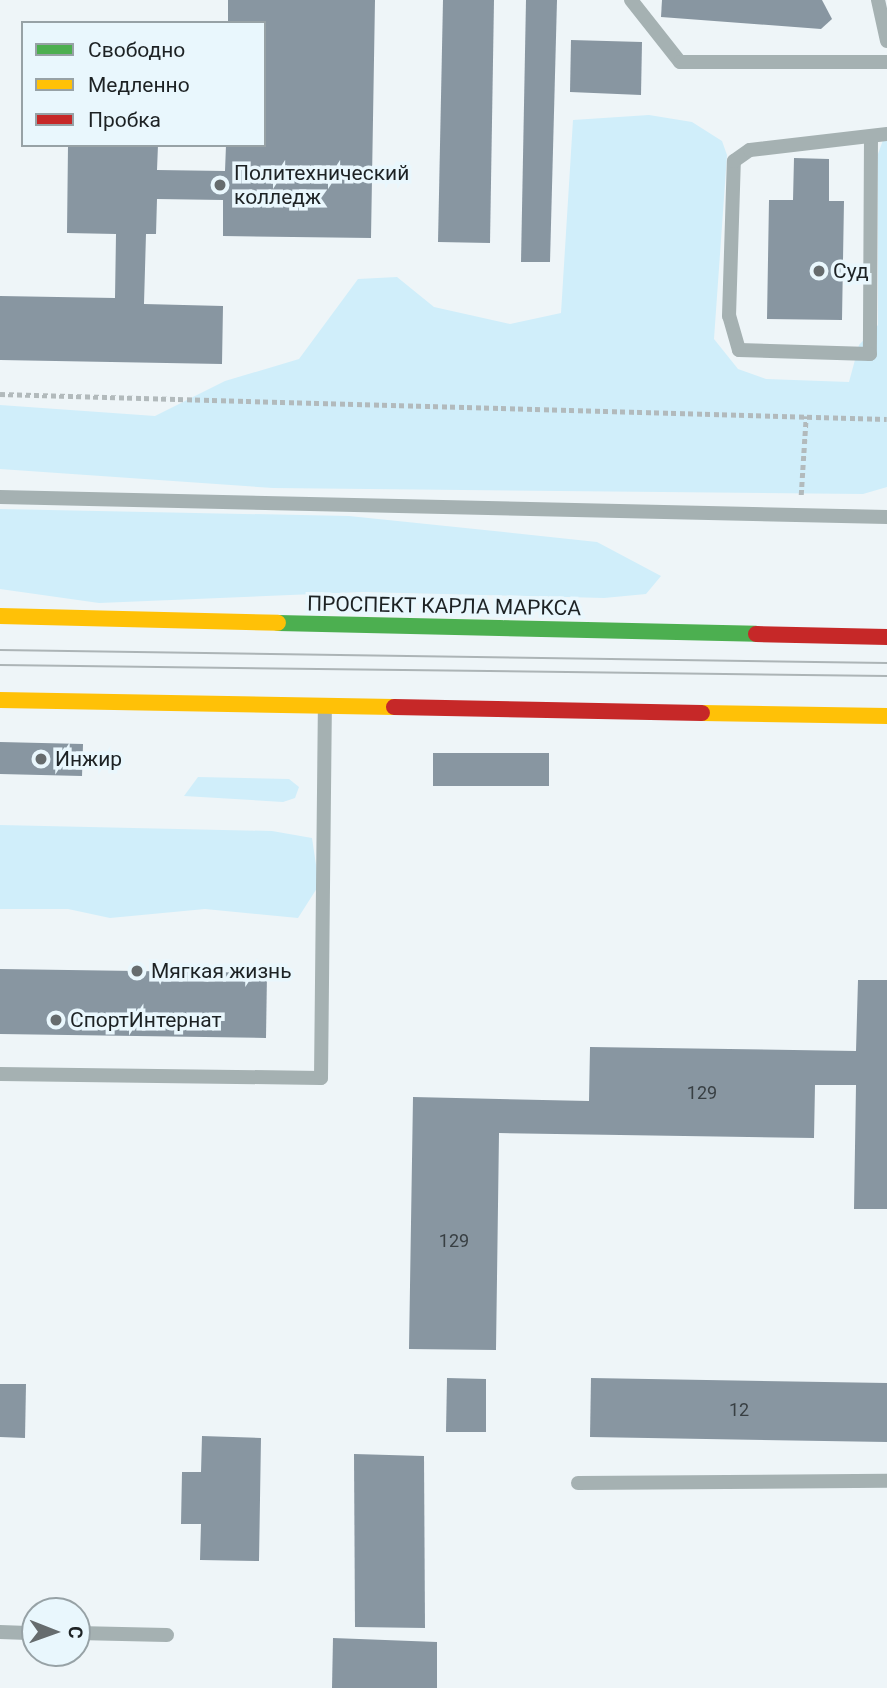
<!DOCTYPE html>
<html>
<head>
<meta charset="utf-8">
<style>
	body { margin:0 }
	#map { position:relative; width:887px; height:1688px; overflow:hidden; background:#eef5f8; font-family:Roboto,sans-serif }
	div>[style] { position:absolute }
	.green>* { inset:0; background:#d0eefa }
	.building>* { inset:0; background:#8896a1 }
	.path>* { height:4.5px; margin-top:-2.25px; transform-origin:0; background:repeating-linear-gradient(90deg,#b2babc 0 5px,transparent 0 8.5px) }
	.lane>* { height:14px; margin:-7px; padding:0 7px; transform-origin:7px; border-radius:7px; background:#a5b1b2 }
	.fast>* { height:16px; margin:-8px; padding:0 8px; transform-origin:8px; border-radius:8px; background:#4caf50 }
	.slow>* { height:16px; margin:-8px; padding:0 8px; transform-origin:8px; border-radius:8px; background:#ffc107 }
	.jam>* { height:16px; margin:-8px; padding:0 8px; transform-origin:8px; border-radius:8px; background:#c62828 }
	.tram>* { height:2px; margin:-1px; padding:0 1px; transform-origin:1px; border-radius:1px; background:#acb4b6 }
	.dots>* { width:19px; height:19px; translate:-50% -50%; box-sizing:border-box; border:4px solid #e9f7fd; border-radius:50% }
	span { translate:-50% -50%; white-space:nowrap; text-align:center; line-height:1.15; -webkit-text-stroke:7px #e9f7fd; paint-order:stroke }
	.number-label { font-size:18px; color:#383f43 }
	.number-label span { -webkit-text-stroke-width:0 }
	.poi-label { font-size:21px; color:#1d2224 }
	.left { translate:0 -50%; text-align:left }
	.street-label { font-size:21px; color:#1d2224 }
	.legend { position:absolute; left:21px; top:21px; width:245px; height:126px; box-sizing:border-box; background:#e9f7fd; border:2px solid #97a2a6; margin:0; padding:9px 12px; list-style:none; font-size:21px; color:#1d2224 }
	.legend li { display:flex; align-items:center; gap:14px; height:35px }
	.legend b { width:35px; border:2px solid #97a2a6 }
	.north { position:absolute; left:21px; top:1597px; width:70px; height:70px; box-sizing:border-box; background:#e9f7fd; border:2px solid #97a2a6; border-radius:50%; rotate:91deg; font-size:19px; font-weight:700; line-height:28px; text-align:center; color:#1d2224 }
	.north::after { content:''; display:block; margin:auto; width:24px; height:32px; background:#666c6e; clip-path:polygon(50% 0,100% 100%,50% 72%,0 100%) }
</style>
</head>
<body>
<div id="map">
	<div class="green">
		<div style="clip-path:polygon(649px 115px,692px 122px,722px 141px,727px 155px,714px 339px,738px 369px,766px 379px,849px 382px,859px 345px,878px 325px,878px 154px,887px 129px,887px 487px,863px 494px,273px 488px,0 469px,0 405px,155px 416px,225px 381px,299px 359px,358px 279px,397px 277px,434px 307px,510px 324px,561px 313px,573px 120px)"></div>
		<div style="clip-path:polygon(0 509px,349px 516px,504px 532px,597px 542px,661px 576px,646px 594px,604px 598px,363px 592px,99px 603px,0 589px)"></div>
		<div style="clip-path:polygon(198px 777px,289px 779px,299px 787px,295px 798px,283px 802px,184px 796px)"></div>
		<div style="clip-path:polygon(0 825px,272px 831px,312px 838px,319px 885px,298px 918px,205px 909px,110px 918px,68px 909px,0 909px)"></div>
	</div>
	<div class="building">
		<div style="clip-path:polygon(228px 0,375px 0,371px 238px,223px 236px,223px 200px,157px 199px,156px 234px,146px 234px,144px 304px,223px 306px,222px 364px,0 360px,0 296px,115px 298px,116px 234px,67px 233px,68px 145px,158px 145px,157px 170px,225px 171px,226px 145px,264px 145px,264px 23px,228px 23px)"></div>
		<div style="clip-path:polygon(443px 0,494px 0,490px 243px,438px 242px)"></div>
		<div style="clip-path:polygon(526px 0,557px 0,550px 262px,521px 262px)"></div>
		<div style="clip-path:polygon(662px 0,822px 0,832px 19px,821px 29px,661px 17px)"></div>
		<div style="clip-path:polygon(571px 40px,642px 42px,641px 95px,570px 92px)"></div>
		<div style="clip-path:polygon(794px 158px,829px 159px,829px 201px,844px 201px,842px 320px,767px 319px,769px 200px,793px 200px)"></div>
		<div style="clip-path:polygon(0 742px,83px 744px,82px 776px,0 774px)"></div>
		<div style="clip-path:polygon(433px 753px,549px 753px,549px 786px,433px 786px)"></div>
		<div style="clip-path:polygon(0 969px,267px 973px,266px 1038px,0 1034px)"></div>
		<div style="clip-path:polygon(858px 980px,887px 980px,887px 1209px,854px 1209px,856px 1085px,815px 1085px,814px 1138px,499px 1133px,496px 1350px,409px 1349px,413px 1097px,589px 1101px,590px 1047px,856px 1051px)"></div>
		<div style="clip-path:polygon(447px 1378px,486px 1379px,486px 1432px,446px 1432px)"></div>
		<div style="clip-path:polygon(591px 1378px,887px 1383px,887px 1442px,590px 1437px)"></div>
		<div style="clip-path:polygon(0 1384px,26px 1384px,25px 1438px,0 1437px)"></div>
		<div style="clip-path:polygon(202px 1436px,261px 1438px,259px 1561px,200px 1560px,201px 1524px,181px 1524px,182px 1472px,201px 1472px)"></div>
		<div style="clip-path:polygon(354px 1454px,424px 1456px,425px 1628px,355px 1627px)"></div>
		<div style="clip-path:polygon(333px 1638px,437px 1642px,437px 1688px,332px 1688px)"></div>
	</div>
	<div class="path">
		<div style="left:0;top:394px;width:887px;rotate:1.61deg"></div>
		<div style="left:801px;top:495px;width:79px;rotate:-86.4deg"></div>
	</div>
	<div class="lane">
		<div style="left:631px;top:0;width:79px;rotate:51.7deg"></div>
		<div style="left:680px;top:62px;width:207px"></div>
		<div style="left:878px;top:0;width:42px;rotate:77.6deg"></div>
		<div style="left:871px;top:137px;width:217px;rotate:90.3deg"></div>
		<div style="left:870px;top:354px;width:131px;rotate:-178.3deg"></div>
		<div style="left:739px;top:350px;width:35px;rotate:-106deg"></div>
		<div style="left:729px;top:316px;width:155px;rotate:-88.2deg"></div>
		<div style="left:734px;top:161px;width:19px;rotate:-35deg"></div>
		<div style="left:750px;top:150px;width:138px;rotate:-6.7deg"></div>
		<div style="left:0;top:497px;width:887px;rotate:1.29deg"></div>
		<div style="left:0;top:1074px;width:321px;rotate:0.7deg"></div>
		<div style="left:321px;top:1078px;width:371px;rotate:-89.4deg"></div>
		<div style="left:578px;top:1483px;width:309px;rotate:-0.4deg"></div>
		<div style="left:0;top:1632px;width:35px;rotate:2deg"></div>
		<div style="left:77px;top:1633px;width:90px;rotate:1.3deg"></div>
	</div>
	<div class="fast">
		<div style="left:278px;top:623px;width:478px;rotate:1.3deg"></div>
	</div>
	<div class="slow">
		<div style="left:0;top:616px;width:278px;rotate:1.4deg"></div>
		<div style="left:0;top:700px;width:394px;rotate:1deg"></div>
		<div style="left:702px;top:713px;width:185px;rotate:0.9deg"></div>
	</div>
	<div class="jam">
		<div style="left:756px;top:634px;width:131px;rotate:1.3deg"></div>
		<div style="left:394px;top:707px;width:308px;rotate:1.1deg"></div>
	</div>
	<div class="tram">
		<div style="left:0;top:650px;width:887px;rotate:0.84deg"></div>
		<div style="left:0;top:665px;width:887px;rotate:0.71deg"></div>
	</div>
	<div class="dots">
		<div style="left:220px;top:185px;background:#666c6e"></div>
		<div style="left:819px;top:271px;background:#666c6e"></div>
		<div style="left:41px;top:759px;background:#666c6e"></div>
		<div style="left:137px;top:971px;background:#666c6e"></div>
		<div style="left:56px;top:1020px;background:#666c6e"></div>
	</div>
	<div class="number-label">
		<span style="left:702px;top:1093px">129</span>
		<span style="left:454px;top:1241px">129</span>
		<span style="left:739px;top:1410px">12</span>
	</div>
	<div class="poi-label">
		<span class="left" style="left:234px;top:185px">Политехнический<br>колледж</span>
		<span class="left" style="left:833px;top:271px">Суд</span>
		<span class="left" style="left:55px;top:759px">Инжир</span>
		<span class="left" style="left:151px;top:971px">Мягкая жизнь</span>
		<span class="left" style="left:70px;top:1020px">СпортИнтернат</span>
	</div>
	<div class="street-label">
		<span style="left:444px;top:606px;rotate:1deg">ПРОСПЕКТ КАРЛА МАРКСА</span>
	</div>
	<ul class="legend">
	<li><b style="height:9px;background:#4caf50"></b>Свободно</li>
	<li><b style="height:9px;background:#ffc107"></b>Медленно</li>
	<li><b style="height:9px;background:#c62828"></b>Пробка</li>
	</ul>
	<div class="north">С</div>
</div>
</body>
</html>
